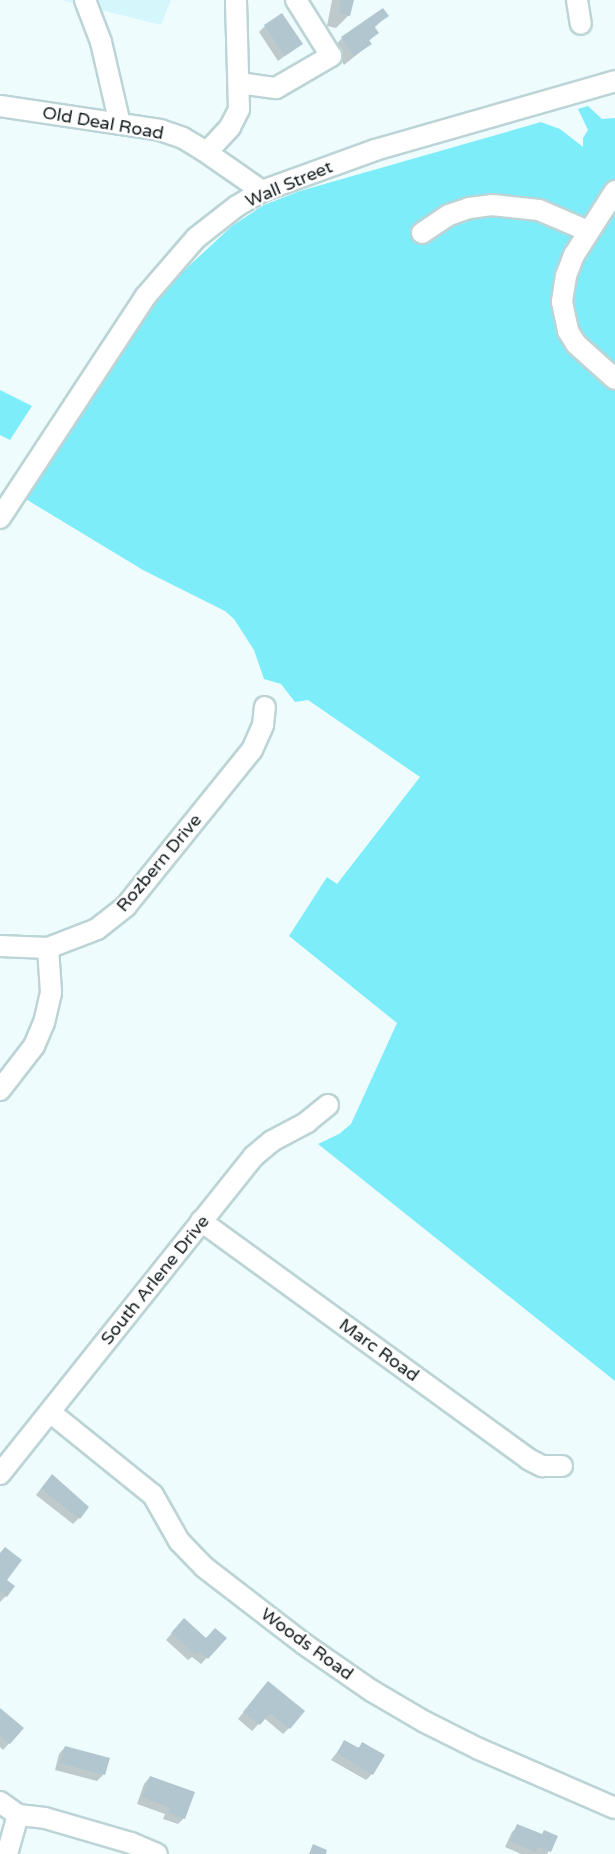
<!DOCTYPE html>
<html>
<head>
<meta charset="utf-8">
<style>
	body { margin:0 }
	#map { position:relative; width:615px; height:1854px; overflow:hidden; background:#eefcfe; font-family:"Varela Round",sans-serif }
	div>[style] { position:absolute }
	.built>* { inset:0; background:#d5f7fb }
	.green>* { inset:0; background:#7cedf9 }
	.shadow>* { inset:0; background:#0003 }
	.building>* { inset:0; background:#b1c6ce }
	.roads { filter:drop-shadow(2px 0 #bcd4d6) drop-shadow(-2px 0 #bcd4d6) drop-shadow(0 2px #bcd4d6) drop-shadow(0 -2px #bcd4d6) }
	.minor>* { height:20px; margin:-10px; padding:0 10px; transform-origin:10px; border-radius:10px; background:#fff }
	span { translate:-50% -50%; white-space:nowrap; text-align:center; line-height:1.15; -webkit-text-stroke:4.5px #fff; paint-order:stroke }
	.street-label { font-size:18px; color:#11191a }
</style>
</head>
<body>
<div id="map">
	<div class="built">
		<div style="clip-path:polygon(61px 0,171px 0,161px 25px)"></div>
	</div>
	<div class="green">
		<div style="clip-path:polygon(588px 106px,602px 119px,615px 118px,615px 1381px,318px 1144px,339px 1134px,351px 1124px,397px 1023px,289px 936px,327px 877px,337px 884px,420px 777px,308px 700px,295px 702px,281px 684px,264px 679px,254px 650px,234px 619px,225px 611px,143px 570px,24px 498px,162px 291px,232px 226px,264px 205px,300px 191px,541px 122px,560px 129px,583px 147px,583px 138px,588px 130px,578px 109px)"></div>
		<div style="clip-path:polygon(0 390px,32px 406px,10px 440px,0 435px)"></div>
	</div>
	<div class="shadow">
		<div style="clip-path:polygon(332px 0,352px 0,349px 15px,336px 28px,327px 26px)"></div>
		<div style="clip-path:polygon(387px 16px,374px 28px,377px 33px,368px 42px,370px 44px,344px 65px,333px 48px,342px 38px)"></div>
		<div style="clip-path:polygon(265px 26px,301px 44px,278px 61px,259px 32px)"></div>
		<div style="clip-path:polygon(46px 1482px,79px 1518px,73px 1524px,36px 1495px)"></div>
		<div style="clip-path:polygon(0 1554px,6px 1596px,0 1602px)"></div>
		<div style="clip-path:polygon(178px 1626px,206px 1639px,225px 1638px,201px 1664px,192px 1657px,188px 1660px,166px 1640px)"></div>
		<div style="clip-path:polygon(262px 1689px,289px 1728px,283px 1734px,264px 1718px,252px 1731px,238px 1719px)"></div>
		<div style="clip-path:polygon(0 1710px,22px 1729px,3px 1750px,0 1747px)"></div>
		<div style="clip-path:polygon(345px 1742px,357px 1749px,362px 1744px,372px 1774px,366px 1780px,331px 1760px)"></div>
		<div style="clip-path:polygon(65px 1747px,108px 1759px,103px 1775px,97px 1781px,55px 1770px,59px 1754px)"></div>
		<div style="clip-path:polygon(150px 1777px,184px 1818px,178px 1824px,163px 1819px,165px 1814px,137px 1804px,144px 1784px)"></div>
		<div style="clip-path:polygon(518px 1826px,549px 1851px,547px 1854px,521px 1854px,505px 1847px,512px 1832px)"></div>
	</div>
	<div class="building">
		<div style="clip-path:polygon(341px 0,354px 0,350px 16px,339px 13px)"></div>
		<div style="clip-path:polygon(383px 8px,389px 16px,374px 26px,379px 33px,369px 40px,372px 44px,354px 56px,341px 37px)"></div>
		<div style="clip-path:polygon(282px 13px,303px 44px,285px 56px,264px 25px)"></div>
		<div style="clip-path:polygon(52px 1474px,89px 1507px,80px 1519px,41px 1489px)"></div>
		<div style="clip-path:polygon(5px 1547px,22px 1560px,7px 1580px,15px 1586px,7px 1597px,0 1591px,0 1553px)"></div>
		<div style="clip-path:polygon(184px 1618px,206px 1638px,215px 1628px,227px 1638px,208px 1659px,199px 1651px,196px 1655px,171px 1633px)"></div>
		<div style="clip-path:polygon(268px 1681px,305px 1711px,290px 1729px,270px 1713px,260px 1725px,243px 1712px)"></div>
		<div style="clip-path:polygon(0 1708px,24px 1728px,10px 1744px,0 1736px)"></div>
		<div style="clip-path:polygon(344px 1740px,359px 1748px,362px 1742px,385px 1755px,373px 1775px,337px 1753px)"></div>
		<div style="clip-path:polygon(65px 1746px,110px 1758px,105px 1775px,60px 1763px)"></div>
		<div style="clip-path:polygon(150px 1776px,195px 1792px,185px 1819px,169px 1813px,171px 1808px,142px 1797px)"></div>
		<div style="clip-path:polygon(517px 1824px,542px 1834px,544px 1830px,558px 1836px,551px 1852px,538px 1847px,536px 1852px,510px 1841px)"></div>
		<div style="clip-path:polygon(313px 1844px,327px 1850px,326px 1854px,309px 1854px)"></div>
	</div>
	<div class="roads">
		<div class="minor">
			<div style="left:85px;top:0;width:45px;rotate:69.1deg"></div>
			<div style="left:101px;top:42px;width:84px;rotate:77deg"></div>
			<div style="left:577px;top:0;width:24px;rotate:81deg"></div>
			<div style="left:239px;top:83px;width:37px;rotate:8deg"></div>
			<div style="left:276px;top:88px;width:64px;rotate:-30.2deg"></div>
			<div style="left:331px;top:56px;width:66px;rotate:-122deg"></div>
			<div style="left:0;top:106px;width:162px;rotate:8.5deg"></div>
			<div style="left:160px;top:130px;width:24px;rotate:19deg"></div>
			<div style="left:183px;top:138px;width:23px;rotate:31deg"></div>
			<div style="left:203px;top:150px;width:72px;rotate:34.8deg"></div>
			<div style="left:207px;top:152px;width:34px;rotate:-47deg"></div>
			<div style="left:230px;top:127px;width:20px;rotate:-63deg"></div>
			<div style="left:239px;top:109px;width:109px;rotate:-91.6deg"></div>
			<div style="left:615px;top:191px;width:76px;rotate:122.6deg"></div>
			<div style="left:574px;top:255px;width:22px;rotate:111deg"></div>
			<div style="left:566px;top:276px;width:26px;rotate:99deg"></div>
			<div style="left:562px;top:302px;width:30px;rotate:78deg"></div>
			<div style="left:568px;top:331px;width:15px;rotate:58deg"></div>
			<div style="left:576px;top:344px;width:52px;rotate:41.9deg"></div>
			<div style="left:422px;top:233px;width:32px;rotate:-34deg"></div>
			<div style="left:449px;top:215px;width:21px;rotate:-19deg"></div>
			<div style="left:469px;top:208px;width:23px;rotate:-7deg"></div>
			<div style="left:492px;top:205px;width:47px;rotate:6.1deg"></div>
			<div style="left:539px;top:210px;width:53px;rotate:23.2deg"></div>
			<div style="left:0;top:518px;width:264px;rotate:-56.7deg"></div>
			<div style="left:145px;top:297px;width:78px;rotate:-49.2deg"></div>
			<div style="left:196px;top:238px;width:52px;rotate:-38deg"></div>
			<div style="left:237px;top:206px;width:29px;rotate:-31deg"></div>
			<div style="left:262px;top:191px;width:120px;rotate:-19.9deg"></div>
			<div style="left:375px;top:150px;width:250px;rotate:-16deg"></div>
			<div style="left:0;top:946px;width:48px;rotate:2.4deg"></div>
			<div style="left:48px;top:948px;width:53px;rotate:-21.2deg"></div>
			<div style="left:97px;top:929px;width:37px;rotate:-38deg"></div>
			<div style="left:126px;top:906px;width:201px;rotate:-51.1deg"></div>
			<div style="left:252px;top:750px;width:27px;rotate:-66deg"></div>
			<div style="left:263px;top:725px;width:18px;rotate:-84deg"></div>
			<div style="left:0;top:1090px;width:56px;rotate:-52.3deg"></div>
			<div style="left:34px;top:1046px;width:25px;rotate:-67deg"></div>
			<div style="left:44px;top:1023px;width:32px;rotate:-77deg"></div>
			<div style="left:51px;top:992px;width:44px;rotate:-93.9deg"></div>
			<div style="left:201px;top:1221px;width:404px;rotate:36deg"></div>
			<div style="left:528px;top:1459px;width:16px;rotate:27deg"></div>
			<div style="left:542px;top:1466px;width:20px"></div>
			<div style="left:50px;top:1412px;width:132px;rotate:38.9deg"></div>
			<div style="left:153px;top:1495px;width:53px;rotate:60.5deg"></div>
			<div style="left:179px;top:1541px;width:36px;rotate:46deg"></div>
			<div style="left:204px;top:1567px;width:126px;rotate:37.6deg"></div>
			<div style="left:304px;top:1644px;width:83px;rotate:34.7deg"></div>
			<div style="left:372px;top:1691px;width:61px;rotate:30.3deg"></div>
			<div style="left:425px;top:1722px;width:60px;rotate:26.6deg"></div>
			<div style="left:479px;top:1749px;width:148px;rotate:23.5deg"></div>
			<div style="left:0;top:1474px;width:407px;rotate:-51.4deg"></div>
			<div style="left:254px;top:1156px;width:23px;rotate:-40deg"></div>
			<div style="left:272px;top:1141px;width:40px;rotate:-28deg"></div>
			<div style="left:307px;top:1122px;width:27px;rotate:-39deg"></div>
			<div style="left:0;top:1802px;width:22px;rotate:36deg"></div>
			<div style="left:18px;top:1815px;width:27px;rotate:6deg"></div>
			<div style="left:45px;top:1818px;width:90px;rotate:16.2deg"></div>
			<div style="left:131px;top:1843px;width:28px;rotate:23deg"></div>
			<div style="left:7px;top:1854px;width:41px;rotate:-74.2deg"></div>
		</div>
	</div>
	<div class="street-label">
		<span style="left:103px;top:123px;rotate:10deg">Old Deal Road</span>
		<span style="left:289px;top:184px;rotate:-23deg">Wall Street</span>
		<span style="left:159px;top:863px;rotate:-50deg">Rozbern Drive</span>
		<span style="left:155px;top:1280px;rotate:-51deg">South Arlene Drive</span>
		<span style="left:379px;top:1350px;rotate:36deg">Marc Road</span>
		<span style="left:307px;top:1644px;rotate:36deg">Woods Road</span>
	</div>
</div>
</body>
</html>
